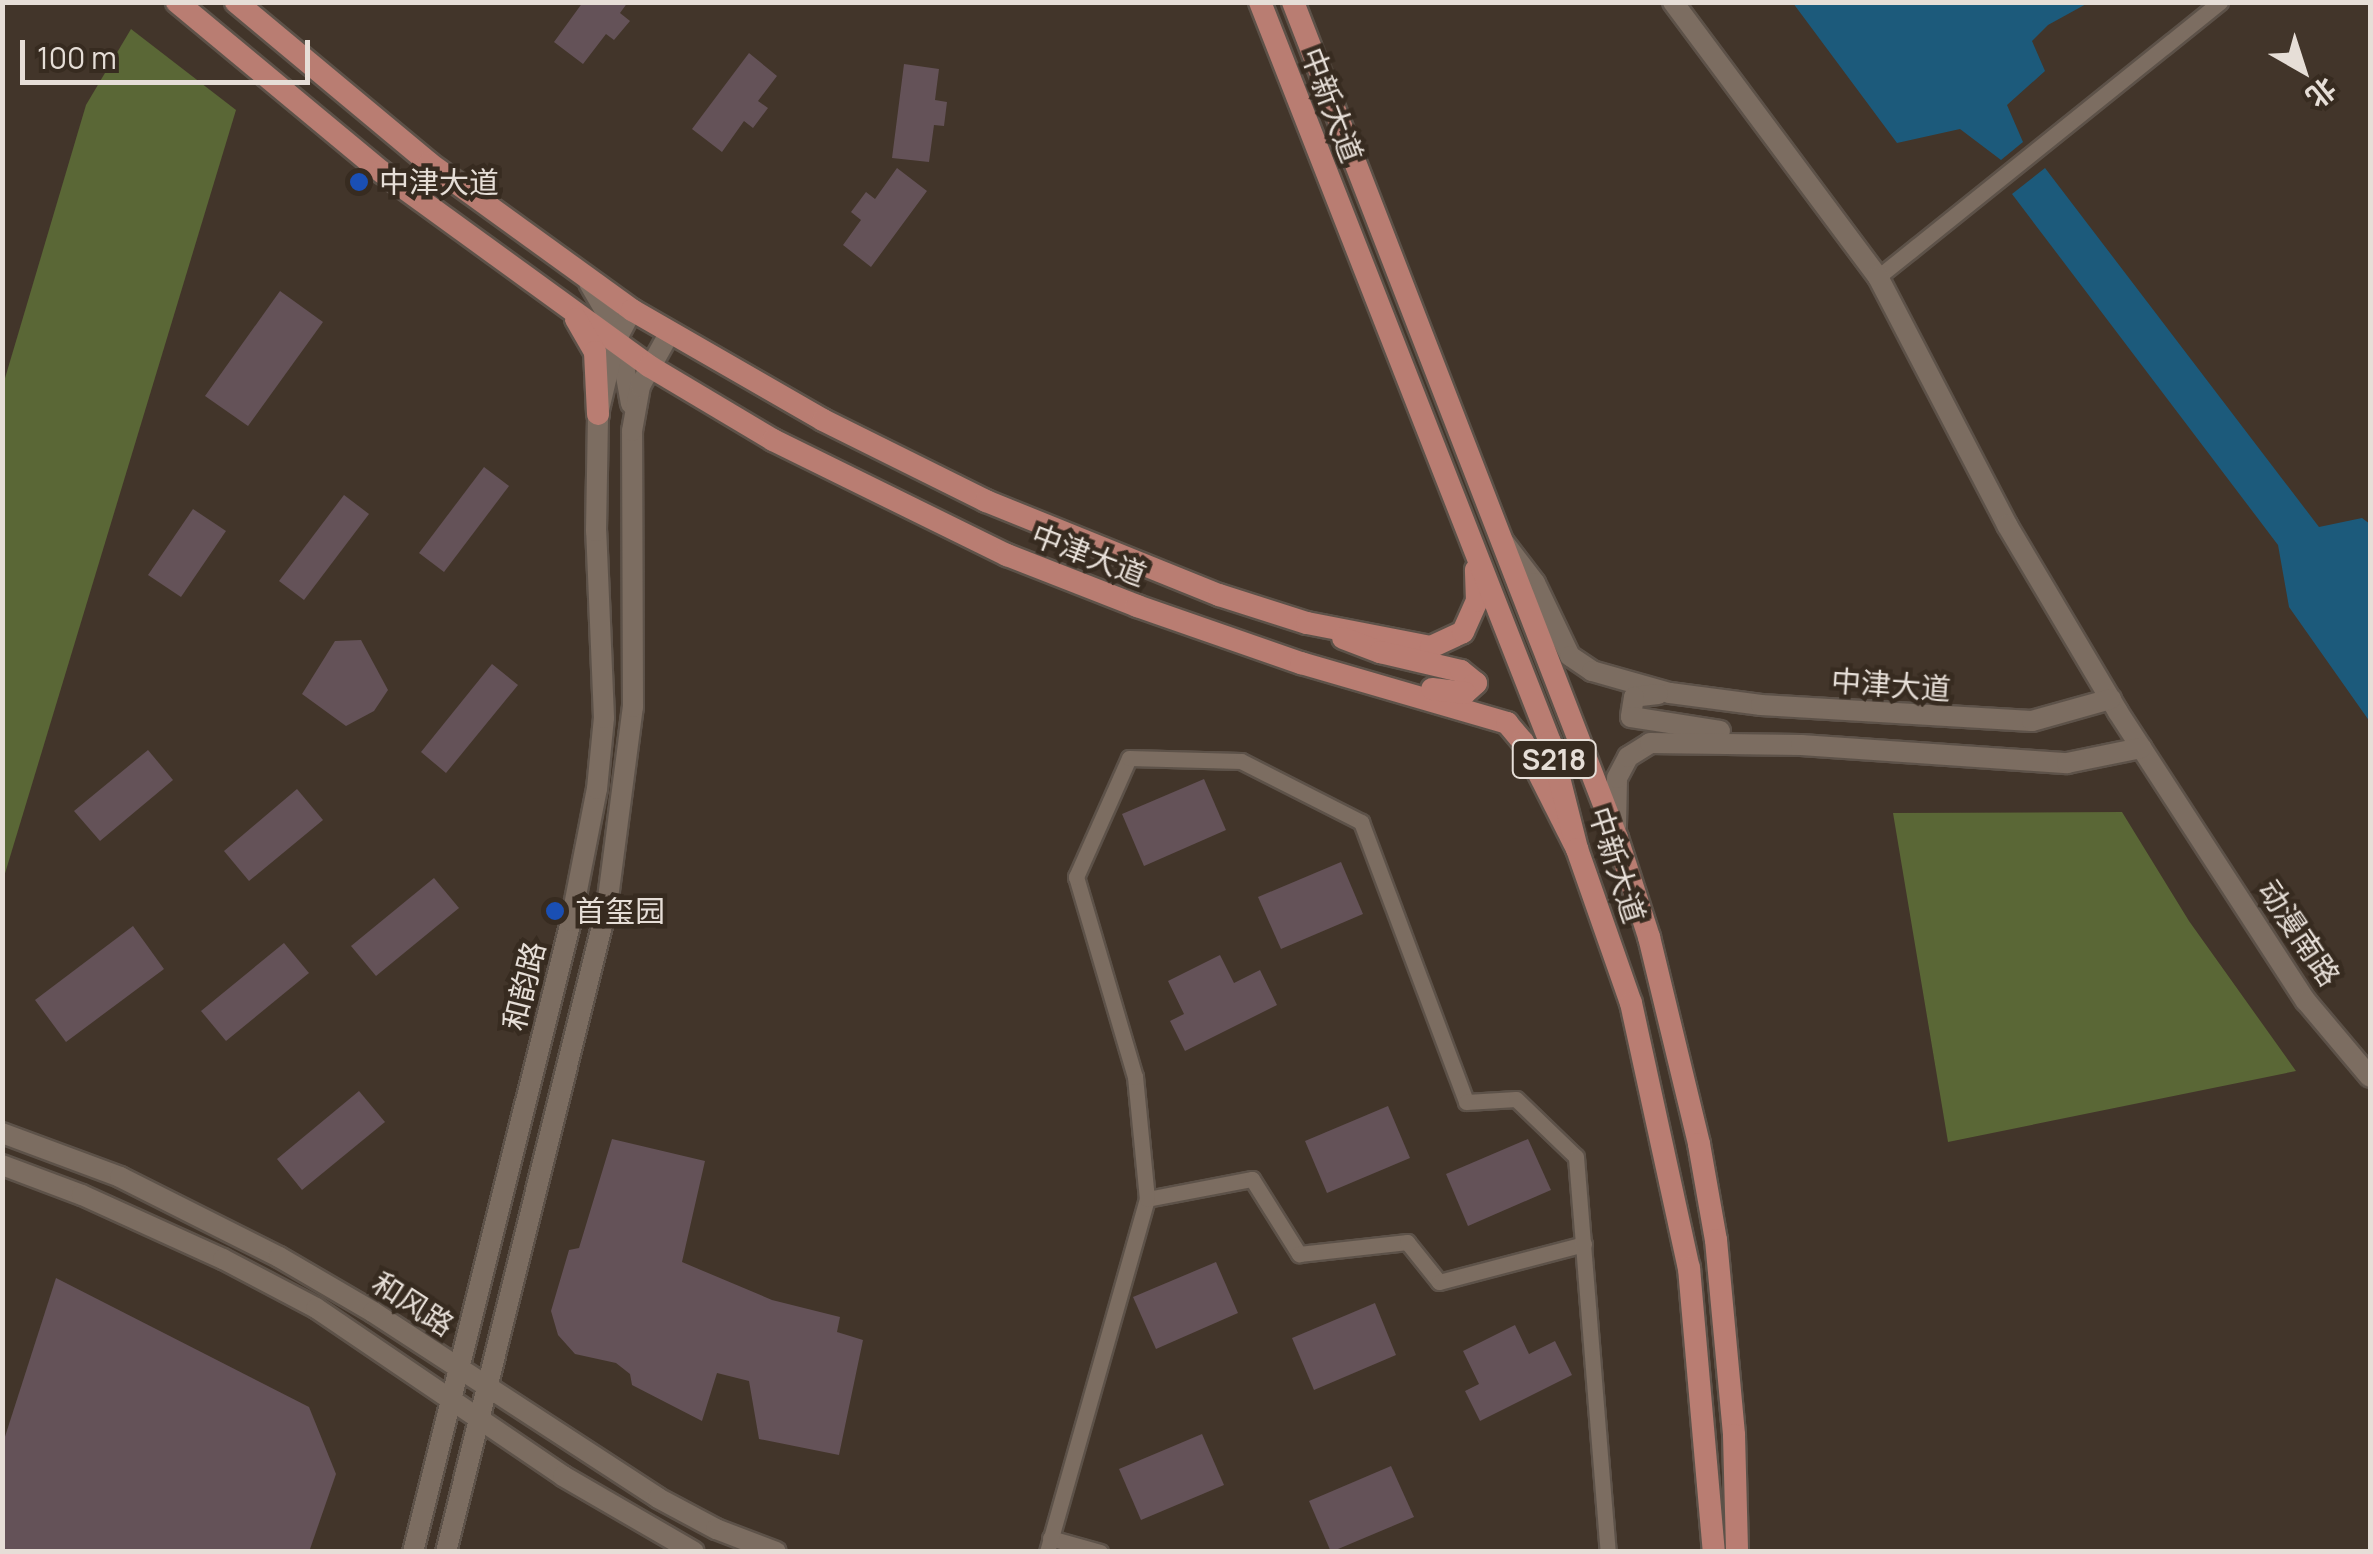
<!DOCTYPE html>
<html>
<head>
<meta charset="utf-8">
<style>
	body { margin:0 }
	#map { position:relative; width:2373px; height:1554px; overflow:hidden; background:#42352a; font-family:Manrope,"Noto Sans SC",sans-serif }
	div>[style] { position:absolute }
	.green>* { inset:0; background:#5a6736 }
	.water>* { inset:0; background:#1c5a7b }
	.building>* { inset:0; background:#645258 }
	.roads { filter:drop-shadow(2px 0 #5d5249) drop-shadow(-2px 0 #5d5249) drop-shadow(0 2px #5d5249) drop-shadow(0 -2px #5d5249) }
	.street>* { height:15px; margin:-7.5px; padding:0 7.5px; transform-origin:7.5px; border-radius:7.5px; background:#7c6d61 }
	.secondary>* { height:20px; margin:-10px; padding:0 10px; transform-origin:10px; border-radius:10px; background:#7c6d61 }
	.primary>* { height:22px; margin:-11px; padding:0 11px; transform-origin:11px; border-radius:11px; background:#b97d72 }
	.dots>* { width:28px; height:28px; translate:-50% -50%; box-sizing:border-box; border:5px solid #372b20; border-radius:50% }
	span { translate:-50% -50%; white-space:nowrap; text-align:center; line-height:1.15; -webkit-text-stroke:9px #372b20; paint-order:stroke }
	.shield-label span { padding:2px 8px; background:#372b20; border:2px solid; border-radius:8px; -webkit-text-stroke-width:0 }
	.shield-label { font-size:28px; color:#e6ded7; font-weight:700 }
	.street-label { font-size:30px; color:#e6ded7 }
	.poi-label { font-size:30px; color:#e6ded7 }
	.left { translate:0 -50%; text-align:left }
	.frame { position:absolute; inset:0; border:5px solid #e6ded7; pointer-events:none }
	.north { position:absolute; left:2253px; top:20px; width:100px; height:100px; -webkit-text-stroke:8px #372b20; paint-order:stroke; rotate:141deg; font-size:28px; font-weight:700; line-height:40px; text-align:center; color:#e6ded7 }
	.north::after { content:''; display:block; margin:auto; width:35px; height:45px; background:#e6ded7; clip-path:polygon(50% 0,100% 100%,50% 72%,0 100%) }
	.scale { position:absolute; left:20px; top:40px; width:290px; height:45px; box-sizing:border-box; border:5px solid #e6ded7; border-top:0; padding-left:12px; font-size:30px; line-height:35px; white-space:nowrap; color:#e6ded7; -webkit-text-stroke:8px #372b20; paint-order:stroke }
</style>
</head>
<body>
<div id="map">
	<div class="green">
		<div style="clip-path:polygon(131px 29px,236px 110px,3px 880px,3px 385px,86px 105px)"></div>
		<div style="clip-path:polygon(2122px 812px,2189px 921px,2296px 1071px,1948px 1142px,1893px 813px)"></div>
	</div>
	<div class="water">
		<div style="clip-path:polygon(1793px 3px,2088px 3px,2048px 25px,2032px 41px,2045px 71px,2007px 105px,2023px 142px,2001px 160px,1960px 129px,1897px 143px)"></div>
		<div style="clip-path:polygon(2045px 168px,2319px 527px,2362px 518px,2370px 524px,2370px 722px,2289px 607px,2278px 545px,2012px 194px)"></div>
	</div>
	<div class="building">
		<div style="clip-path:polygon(583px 2px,628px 2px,620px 13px,630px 21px,614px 40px,606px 34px,583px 64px,554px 42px)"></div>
		<div style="clip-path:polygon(749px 53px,777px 76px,758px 101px,768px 108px,753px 128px,744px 121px,722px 152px,692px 129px)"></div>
		<div style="clip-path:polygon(904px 64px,939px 69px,935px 100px,947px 102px,944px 126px,934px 125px,929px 162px,892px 158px)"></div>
		<div style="clip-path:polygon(897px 168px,927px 191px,871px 267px,843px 245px,861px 220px,851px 212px,866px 192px,875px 199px)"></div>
		<div style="clip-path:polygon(280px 291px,323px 322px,248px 426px,205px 396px)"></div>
		<div style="clip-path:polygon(484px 467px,509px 486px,444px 572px,419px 553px)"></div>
		<div style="clip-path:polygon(344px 495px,369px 514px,304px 600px,279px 581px)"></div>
		<div style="clip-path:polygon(193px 509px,226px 531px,181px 597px,148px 575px)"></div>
		<div style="clip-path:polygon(361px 640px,388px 690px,374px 711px,346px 726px,302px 694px,335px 641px)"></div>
		<div style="clip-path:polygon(492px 664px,518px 685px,446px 773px,421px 752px)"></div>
		<div style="clip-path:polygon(148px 750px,173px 780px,100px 841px,74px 811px)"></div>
		<div style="clip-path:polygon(1204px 779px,1226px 830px,1144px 866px,1122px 814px)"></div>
		<div style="clip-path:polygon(297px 789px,323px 820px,249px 881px,224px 851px)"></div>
		<div style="clip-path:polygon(1341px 862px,1363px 914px,1281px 949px,1258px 897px)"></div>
		<div style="clip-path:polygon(434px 878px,459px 908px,376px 976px,351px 946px)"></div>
		<div style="clip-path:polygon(133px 926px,164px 969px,66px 1042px,35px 1000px)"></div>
		<div style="clip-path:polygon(284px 943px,309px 973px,226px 1041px,201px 1011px)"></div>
		<div style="clip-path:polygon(1220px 955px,1234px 983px,1260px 970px,1277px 1005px,1185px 1051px,1170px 1021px,1184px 1014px,1168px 981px)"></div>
		<div style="clip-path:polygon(359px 1091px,385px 1122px,302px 1190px,277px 1159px)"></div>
		<div style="clip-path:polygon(1388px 1106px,1410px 1158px,1327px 1193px,1305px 1141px)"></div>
		<div style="clip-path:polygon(612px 1139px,705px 1161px,682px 1262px,772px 1300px,840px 1317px,837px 1332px,863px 1340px,839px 1455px,759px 1439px,749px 1381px,717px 1373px,702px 1421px,632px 1385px,630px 1374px,616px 1363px,575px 1354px,558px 1335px,551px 1311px,569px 1250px,579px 1248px)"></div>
		<div style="clip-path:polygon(1528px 1139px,1551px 1190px,1468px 1226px,1446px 1174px)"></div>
		<div style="clip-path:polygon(1216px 1262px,1238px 1313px,1156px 1349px,1133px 1297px)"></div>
		<div style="clip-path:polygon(56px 1278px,309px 1407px,336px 1474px,309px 1552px,2px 1552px,2px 1446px)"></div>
		<div style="clip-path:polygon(1375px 1303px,1396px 1355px,1314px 1390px,1292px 1338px)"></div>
		<div style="clip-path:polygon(1515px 1325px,1529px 1354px,1555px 1341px,1572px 1375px,1480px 1421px,1465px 1391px,1479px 1384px,1463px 1351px)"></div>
		<div style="clip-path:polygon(1202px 1434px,1224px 1485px,1141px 1520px,1119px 1469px)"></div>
		<div style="clip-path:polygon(1391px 1466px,1414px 1517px,1331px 1552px,1309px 1501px)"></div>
	</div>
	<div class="roads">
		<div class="street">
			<div style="left:1878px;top:277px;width:439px;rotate:-38.8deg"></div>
			<div style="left:1147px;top:1199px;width:107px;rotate:-10.8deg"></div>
			<div style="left:1252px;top:1179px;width:89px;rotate:57.9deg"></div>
			<div style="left:1299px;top:1254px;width:109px;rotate:-6.3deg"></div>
			<div style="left:1407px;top:1242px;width:51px;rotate:51.3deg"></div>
			<div style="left:1439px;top:1282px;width:150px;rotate:-14.7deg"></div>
			<div style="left:1050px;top:1538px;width:52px;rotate:15.6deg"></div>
			<div style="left:1047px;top:1552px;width:367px;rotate:-74.2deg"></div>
			<div style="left:1147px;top:1199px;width:123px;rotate:-95.6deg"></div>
			<div style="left:1135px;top:1077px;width:209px;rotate:-106.4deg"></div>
			<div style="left:1076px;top:877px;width:130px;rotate:-66deg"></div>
			<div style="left:1129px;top:758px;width:112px;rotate:1.5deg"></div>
			<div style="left:1241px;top:761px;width:135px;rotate:26.9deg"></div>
			<div style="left:1361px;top:822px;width:299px;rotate:69.4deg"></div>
			<div style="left:1466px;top:1102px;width:50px;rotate:-3.4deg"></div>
			<div style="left:1516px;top:1099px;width:83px;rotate:44deg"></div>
			<div style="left:1576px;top:1157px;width:396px;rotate:85.4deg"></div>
		</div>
		<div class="secondary">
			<div style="left:1673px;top:2px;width:343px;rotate:53.3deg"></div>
			<div style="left:1878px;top:277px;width:280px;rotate:62.5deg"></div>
			<div style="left:2007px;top:525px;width:217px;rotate:59.3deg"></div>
			<div style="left:2118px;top:712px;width:345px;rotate:57deg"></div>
			<div style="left:2306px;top:1001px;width:99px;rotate:49.9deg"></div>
			<div style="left:589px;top:283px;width:58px;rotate:59.9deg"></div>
			<div style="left:618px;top:333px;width:72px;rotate:79.6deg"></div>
			<div style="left:1503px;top:541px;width:53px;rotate:52.7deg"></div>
			<div style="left:1535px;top:583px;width:81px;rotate:64.4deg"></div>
			<div style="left:1570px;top:656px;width:27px;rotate:34deg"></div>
			<div style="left:1592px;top:671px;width:81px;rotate:15.8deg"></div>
			<div style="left:1670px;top:693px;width:92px;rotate:7.5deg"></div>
			<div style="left:1761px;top:705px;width:271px;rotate:3.4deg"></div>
			<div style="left:2032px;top:721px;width:82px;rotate:-15.6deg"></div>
			<div style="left:1658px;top:694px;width:24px;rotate:173deg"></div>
			<div style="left:1634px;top:697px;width:20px;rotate:99deg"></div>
			<div style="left:1631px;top:717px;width:90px;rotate:8.9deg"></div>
			<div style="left:1616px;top:826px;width:48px;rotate:-88.8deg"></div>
			<div style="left:1617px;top:778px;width:24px;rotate:-62deg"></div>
			<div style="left:1628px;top:757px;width:26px;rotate:-32deg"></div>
			<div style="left:1650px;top:743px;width:151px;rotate:0.8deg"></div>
			<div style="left:1801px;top:745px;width:267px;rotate:3.9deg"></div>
			<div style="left:2067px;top:763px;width:76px;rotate:-11.5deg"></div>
			<div style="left:2px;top:1133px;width:126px;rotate:20.4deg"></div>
			<div style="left:120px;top:1177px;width:178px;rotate:26.7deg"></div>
			<div style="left:279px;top:1257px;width:109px;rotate:30.3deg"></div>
			<div style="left:373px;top:1312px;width:340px;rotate:33.1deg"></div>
			<div style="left:658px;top:1498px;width:66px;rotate:28.1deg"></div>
			<div style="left:716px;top:1529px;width:64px;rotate:21deg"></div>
			<div style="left:2px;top:1165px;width:85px;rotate:20.6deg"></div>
			<div style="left:82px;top:1195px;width:155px;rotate:24.4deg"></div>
			<div style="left:223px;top:1259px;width:105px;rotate:27.8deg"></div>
			<div style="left:316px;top:1308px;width:299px;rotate:34.2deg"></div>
			<div style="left:563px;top:1476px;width:151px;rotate:30.1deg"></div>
			<div style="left:413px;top:1552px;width:650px;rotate:-75.94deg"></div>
			<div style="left:571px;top:921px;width:135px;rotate:-78.9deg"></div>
			<div style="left:597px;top:789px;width:71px;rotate:-84.4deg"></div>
			<div style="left:604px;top:718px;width:187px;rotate:-92.4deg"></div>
			<div style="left:596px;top:531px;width:117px;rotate:-89deg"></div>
			<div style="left:598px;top:414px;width:74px;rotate:-76.7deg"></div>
			<div style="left:615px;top:342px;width:36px;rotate:-62deg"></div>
			<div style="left:446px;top:1552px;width:666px;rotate:-76.01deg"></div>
			<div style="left:607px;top:906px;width:201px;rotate:-82.6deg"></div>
			<div style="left:633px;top:707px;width:276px;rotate:-90.2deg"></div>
			<div style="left:632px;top:431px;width:46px;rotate:-79.9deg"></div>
			<div style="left:640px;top:386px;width:60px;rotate:-60.9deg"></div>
		</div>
		<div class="primary">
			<div style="left:177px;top:2px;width:266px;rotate:39.7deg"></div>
			<div style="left:382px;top:172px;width:330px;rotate:36deg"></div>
			<div style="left:649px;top:366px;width:144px;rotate:30.8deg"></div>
			<div style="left:773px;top:440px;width:261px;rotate:26.2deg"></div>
			<div style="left:1007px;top:555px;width:140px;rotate:21.4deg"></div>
			<div style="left:1137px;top:606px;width:174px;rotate:19.2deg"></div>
			<div style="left:1301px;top:663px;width:215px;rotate:16.2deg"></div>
			<div style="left:1507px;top:723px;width:25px;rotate:50deg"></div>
			<div style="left:1523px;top:742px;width:120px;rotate:63.2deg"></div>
			<div style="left:236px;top:2px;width:251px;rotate:39.8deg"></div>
			<div style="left:429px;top:163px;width:251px;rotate:35.9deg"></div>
			<div style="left:632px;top:310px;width:220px;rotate:29.9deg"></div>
			<div style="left:823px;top:420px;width:182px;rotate:26.4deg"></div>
			<div style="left:986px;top:501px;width:251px;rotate:22deg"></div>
			<div style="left:1219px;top:595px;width:92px;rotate:17.7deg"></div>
			<div style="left:1307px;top:623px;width:126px;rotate:11deg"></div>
			<div style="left:1431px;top:647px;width:35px;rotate:-25deg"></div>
			<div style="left:1463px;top:632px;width:34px;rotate:-66deg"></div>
			<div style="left:1477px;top:601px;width:31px;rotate:-92deg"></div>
			<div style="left:1260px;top:2px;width:795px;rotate:68.6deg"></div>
			<div style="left:1550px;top:742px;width:110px;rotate:75.8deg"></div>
			<div style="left:1577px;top:849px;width:163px;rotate:70.7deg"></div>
			<div style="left:1631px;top:1003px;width:271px;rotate:77.7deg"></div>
			<div style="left:1689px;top:1268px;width:285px;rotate:85deg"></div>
			<div style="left:1293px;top:2px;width:897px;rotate:68.82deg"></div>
			<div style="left:1617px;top:838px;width:104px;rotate:72.1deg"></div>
			<div style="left:1649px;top:937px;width:213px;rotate:76.4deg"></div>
			<div style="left:1699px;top:1144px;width:97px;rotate:80deg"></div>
			<div style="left:1716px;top:1240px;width:196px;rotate:84.7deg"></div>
			<div style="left:1734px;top:1435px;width:117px;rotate:88.5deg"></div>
			<div style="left:576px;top:319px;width:38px;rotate:60deg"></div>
			<div style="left:595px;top:352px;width:62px;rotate:87.2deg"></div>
			<div style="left:1343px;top:638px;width:40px;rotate:21deg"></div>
			<div style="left:1380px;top:652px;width:83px;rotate:13.2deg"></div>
			<div style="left:1461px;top:671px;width:19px;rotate:39deg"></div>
			<div style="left:1476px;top:683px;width:15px;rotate:138deg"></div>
			<div style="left:1465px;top:693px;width:33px;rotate:-173deg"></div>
		</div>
	</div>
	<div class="dots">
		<div style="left:359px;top:182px;background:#1a4fb4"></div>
		<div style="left:555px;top:911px;background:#1a4fb4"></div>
	</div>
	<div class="shield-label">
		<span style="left:1554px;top:759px">S218</span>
	</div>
	<div class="street-label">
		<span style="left:1332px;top:105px;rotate:69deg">中新大道</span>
		<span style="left:1089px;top:555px;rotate:21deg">中津大道</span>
		<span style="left:1891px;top:685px;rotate:4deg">中津大道</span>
		<span style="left:1617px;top:865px;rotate:72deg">中新大道</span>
		<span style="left:2299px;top:933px;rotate:56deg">动漫南路</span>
		<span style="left:524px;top:986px;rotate:-76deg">和韵路</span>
		<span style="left:413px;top:1304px;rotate:33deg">和风路</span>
	</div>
	<div class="poi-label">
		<span class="left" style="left:379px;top:182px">中津大道</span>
		<span class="left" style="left:575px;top:911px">首玺园</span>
	</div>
	<div class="frame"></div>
	<div class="north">北</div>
	<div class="scale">100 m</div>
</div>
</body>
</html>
